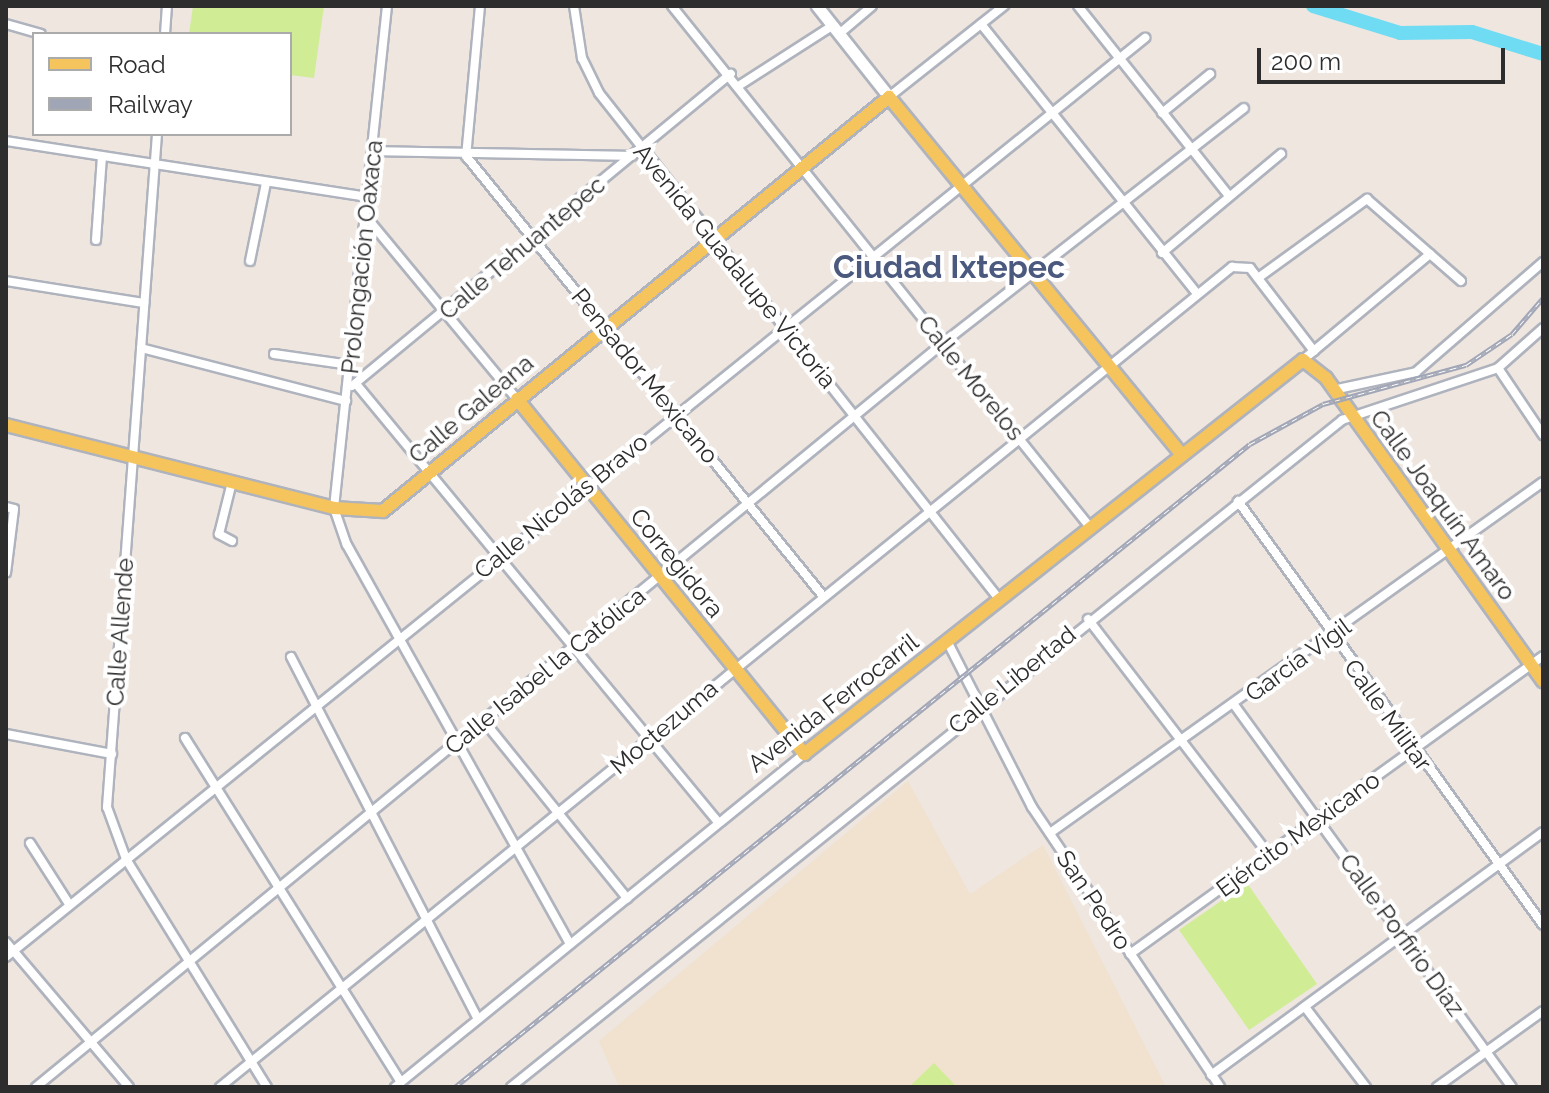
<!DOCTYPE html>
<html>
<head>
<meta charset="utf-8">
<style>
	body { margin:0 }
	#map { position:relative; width:1549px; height:1093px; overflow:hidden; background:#eee6df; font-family:Raleway,sans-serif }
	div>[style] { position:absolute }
	.education>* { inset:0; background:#f0e2ce }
	.pitch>* { inset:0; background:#d0ed96 }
	.river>* { height:14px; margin:-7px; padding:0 7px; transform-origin:7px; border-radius:7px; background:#70dcf3 }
	.roads { filter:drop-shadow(2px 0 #afb3bd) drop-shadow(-2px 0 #afb3bd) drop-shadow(0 2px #afb3bd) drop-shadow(0 -2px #afb3bd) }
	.street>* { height:8px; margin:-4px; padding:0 4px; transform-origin:4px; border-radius:4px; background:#fff }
	.secondary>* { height:11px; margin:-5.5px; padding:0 5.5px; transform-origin:5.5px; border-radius:5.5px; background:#fff }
	.primary>* { height:12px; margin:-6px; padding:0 6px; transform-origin:6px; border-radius:6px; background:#f5c45d }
	.rail>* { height:5px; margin-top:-2.5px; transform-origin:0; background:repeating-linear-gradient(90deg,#fff 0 6px,#a1a6b7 0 12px); box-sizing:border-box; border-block:2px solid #a1a6b7 }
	span { translate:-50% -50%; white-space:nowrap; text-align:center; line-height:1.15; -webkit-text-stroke:8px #fff; paint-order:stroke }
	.street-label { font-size:24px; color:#2d2d2d }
	.district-label { font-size:32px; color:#4b597f; font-weight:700 }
	.frame { position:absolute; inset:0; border:8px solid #2d2d2d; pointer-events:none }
	.legend { position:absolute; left:32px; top:32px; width:260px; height:104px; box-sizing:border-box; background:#fff; border:2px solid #ababab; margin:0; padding:10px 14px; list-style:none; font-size:24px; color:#2d2d2d }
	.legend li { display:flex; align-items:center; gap:16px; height:40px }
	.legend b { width:40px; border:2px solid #ababab }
	.scale { position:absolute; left:1257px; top:48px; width:248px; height:36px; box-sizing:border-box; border:4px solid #2d2d2d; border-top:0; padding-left:10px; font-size:24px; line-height:28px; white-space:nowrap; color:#2d2d2d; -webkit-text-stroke:6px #fff; paint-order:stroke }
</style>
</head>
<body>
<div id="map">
	<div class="education">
		<div style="clip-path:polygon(908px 781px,970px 894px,1043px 845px,1166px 1087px,619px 1087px,599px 1041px)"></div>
	</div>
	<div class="pitch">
		<div style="clip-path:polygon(193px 6px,324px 6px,314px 78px,290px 75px,290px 34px,189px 34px)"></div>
		<div style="clip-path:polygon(1247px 883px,1317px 984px,1249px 1030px,1179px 930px)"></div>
		<div style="clip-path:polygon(934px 1063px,957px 1087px,909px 1087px)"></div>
	</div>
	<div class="river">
		<div style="left:1313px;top:6px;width:91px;rotate:17.2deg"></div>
		<div style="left:1400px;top:33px;width:72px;rotate:-0.8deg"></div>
		<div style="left:1472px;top:32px;width:74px;rotate:17.2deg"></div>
	</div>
	<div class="roads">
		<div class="street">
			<div style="left:387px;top:6px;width:505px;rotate:96.03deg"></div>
			<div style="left:334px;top:508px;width:39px;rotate:71deg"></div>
			<div style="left:347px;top:545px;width:457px;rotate:60.8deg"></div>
			<div style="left:480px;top:6px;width:151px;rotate:95.3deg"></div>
			<div style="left:466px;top:156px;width:567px;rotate:50.95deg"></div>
			<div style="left:574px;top:6px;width:53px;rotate:81.3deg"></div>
			<div style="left:582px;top:58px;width:39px;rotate:64deg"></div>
			<div style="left:599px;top:93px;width:645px;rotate:51.67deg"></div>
			<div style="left:672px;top:6px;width:667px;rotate:51.27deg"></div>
			<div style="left:1078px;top:6px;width:243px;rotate:51.5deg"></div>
			<div style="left:6px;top:24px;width:36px;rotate:16deg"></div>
			<div style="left:981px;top:24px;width:346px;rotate:51.3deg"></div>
			<div style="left:165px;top:34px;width:28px;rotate:-86deg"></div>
			<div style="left:839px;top:34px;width:43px;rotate:-40.3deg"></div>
			<div style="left:740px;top:85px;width:109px;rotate:-32.7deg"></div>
			<div style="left:889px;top:97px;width:147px;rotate:-38.4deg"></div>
			<div style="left:1162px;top:113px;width:62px;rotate:-39.1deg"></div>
			<div style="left:157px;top:134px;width:675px;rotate:94.25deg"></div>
			<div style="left:107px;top:807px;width:55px;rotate:69.9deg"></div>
			<div style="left:126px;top:859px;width:268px;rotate:58.3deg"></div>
			<div style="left:6px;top:141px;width:367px;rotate:8.8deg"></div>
			<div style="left:373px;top:151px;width:259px;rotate:1.1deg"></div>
			<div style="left:367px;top:218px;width:235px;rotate:50.4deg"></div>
			<div style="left:96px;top:240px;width:83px;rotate:-85.9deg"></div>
			<div style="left:1162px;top:253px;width:155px;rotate:-39.8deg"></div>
			<div style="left:1430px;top:254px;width:41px;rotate:41.1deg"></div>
			<div style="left:250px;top:261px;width:80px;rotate:-78.4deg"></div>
			<div style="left:1258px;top:278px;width:135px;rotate:-35.9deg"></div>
			<div style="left:1367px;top:199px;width:84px;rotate:41.1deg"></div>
			<div style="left:1430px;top:254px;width:165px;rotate:140.2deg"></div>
			<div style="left:6px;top:281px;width:140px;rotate:9.1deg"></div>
			<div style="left:141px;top:348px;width:212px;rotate:14.5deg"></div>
			<div style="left:274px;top:354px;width:77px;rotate:8.2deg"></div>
			<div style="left:1498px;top:368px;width:81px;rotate:56.1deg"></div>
			<div style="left:357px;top:385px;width:567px;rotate:50.44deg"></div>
			<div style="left:352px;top:386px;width:491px;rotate:-39.5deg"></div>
			<div style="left:1333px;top:390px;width:85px;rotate:-12.2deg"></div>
			<div style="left:1416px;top:372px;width:168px;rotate:-40.9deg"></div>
			<div style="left:1238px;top:501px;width:522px;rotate:54.27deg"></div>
			<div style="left:6px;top:507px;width:8px;rotate:14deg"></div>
			<div style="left:14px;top:509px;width:64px;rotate:97.1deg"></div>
			<div style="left:232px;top:541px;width:15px;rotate:-152deg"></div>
			<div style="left:219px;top:534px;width:54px;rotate:-76deg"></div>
			<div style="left:1088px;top:619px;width:297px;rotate:52.5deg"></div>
			<div style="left:947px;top:641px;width:186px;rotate:62.9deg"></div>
			<div style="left:1032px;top:807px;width:337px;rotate:56.1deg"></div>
			<div style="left:291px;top:657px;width:407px;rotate:62.7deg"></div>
			<div style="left:1235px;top:706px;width:471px;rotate:54deg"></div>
			<div style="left:484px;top:721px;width:228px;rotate:51.1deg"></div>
			<div style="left:6px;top:734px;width:108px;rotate:10.7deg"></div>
			<div style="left:185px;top:738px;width:406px;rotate:57.9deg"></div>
			<div style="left:1050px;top:833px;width:605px;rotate:-35.45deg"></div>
			<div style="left:30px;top:843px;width:72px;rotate:57.4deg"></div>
			<div style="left:6px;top:942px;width:190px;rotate:49.7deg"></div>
			<div style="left:1130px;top:954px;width:509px;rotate:-35.81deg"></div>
			<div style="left:6px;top:957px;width:1464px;rotate:-38.9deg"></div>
			<div style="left:1305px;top:1007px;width:101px;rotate:52.7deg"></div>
			<div style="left:1211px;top:1075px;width:411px;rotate:-36.2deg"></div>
			<div style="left:36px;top:1087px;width:1172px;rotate:-39.35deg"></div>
			<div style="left:942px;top:344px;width:383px;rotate:-38deg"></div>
			<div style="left:220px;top:1087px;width:1303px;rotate:-39.02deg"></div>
			<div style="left:1232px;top:267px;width:18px;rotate:3deg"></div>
			<div style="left:1250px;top:268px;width:105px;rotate:52.4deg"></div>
			<div style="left:395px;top:1087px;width:527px;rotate:-39.15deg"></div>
			<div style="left:511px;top:1087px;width:1066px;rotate:-38.75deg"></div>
			<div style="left:1342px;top:420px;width:164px;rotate:-18.4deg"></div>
			<div style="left:1498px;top:368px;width:60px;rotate:-41.6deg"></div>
			<div style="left:1437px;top:1087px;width:130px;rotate:-35.6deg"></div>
		</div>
		<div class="secondary">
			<div style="left:817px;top:6px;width:116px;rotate:51.6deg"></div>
		</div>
		<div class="primary">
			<div style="left:517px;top:399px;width:457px;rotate:51deg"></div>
			<div style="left:804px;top:754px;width:636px;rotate:-38.29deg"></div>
			<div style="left:1303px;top:360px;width:29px;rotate:38deg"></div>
			<div style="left:1326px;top:378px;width:373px;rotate:54.4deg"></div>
			<div style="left:6px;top:425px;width:338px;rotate:14.2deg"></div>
			<div style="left:334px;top:508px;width:49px;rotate:3.5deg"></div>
			<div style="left:383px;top:511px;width:654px;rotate:-39.29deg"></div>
			<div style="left:889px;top:97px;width:461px;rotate:50.7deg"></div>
		</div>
	</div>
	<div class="rail">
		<div style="left:455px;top:1087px;width:1022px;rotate:-38.97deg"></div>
		<div style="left:1250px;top:444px;width:83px;rotate:-28.7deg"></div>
		<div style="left:1323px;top:404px;width:148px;rotate:-15.3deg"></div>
		<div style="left:1466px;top:365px;width:55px;rotate:-34deg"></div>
		<div style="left:1512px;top:334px;width:48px;rotate:-49.3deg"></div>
	</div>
	<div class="street-label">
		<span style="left:522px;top:248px;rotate:-40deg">Calle Tehuantepec</span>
		<span style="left:362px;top:257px;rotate:-84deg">Prolongación Oaxaca</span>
		<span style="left:735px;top:266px;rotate:51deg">Avenida Guadalupe Victoria</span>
		<span style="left:645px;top:376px;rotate:51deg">Pensador Mexicano</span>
		<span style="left:971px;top:378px;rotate:51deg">Calle Morelos</span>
		<span style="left:471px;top:409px;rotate:-40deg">Calle Galeana</span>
		<span style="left:1443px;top:505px;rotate:54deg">Calle Joaquín Amaro</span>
		<span style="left:561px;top:506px;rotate:-39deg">Calle Nicolás Bravo</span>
		<span style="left:677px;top:563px;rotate:51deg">Corregidora</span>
		<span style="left:120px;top:632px;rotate:-86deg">Calle Allende</span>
		<span style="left:1298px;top:660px;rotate:-36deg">García Vigil</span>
		<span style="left:545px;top:671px;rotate:-39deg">Calle Isabel la Católica</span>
		<span style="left:1012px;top:680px;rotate:-39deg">Calle Libertad</span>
		<span style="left:833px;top:703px;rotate:-38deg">Avenida Ferrocarril</span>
		<span style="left:1388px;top:715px;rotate:54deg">Calle Militar</span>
		<span style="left:664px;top:727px;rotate:-40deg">Moctezuma</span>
		<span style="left:1298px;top:834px;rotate:-36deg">Ejército Mexicano</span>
		<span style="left:1094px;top:900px;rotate:56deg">San Pedro</span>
		<span style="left:1402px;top:935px;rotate:54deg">Calle Porfirio Díaz</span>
	</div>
	<div class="district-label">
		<span style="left:949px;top:267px">Ciudad Ixtepec</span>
	</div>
	<div class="frame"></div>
	<ul class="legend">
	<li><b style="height:10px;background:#f5c45d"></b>Road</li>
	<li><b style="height:10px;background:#a1a6b7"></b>Railway</li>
	</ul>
	<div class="scale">200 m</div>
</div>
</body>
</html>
